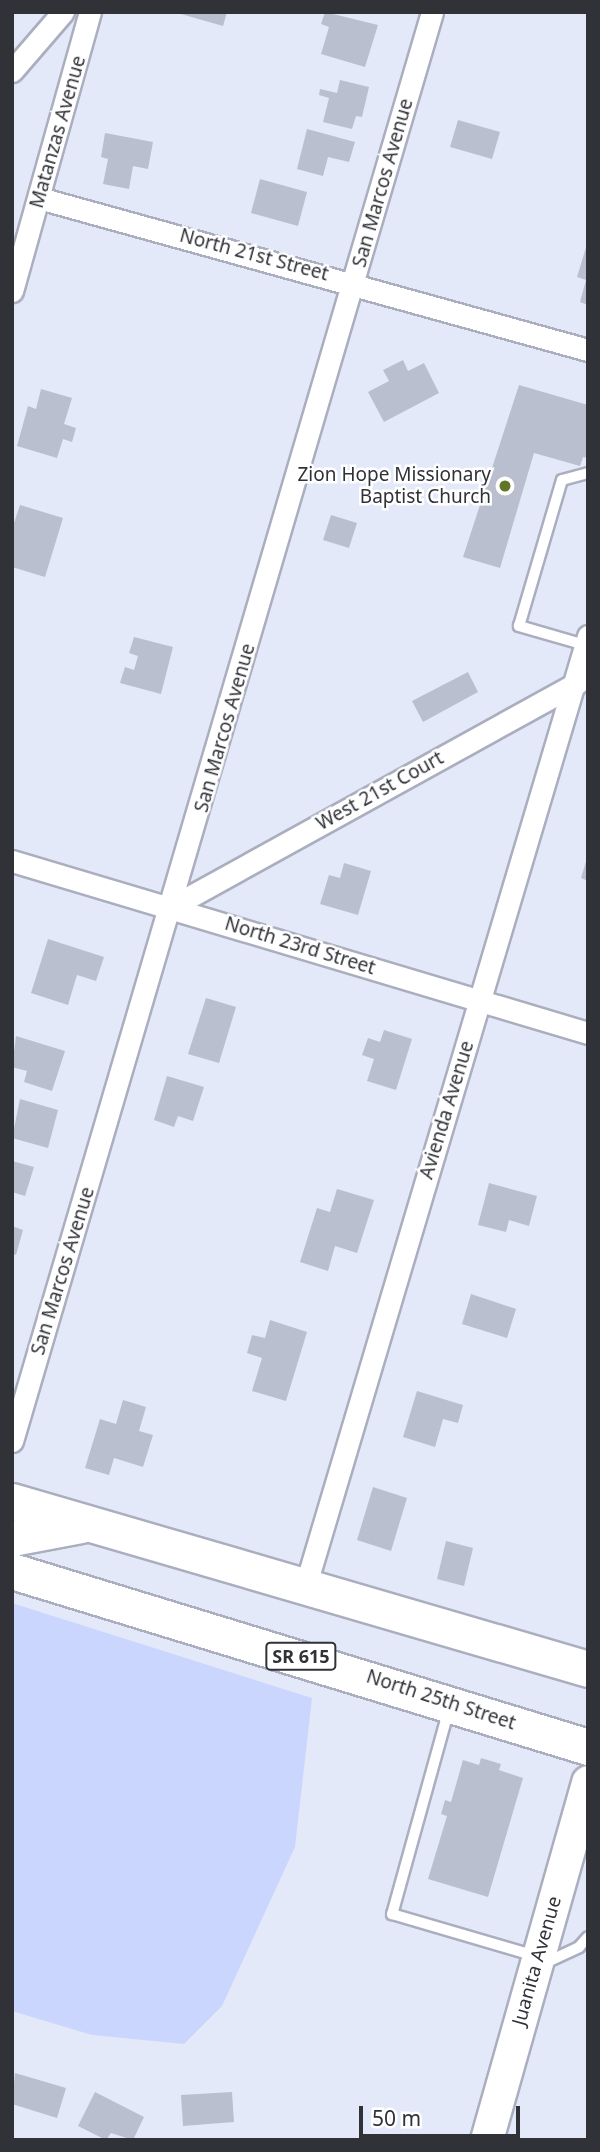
<!DOCTYPE html>
<html>
<head>
<meta charset="utf-8">
<style>
	body { margin:0 }
	#map { position:relative; width:600px; height:2152px; overflow:hidden; background:#e4e9f9; font-family:"Noto Sans",sans-serif }
	div>[style] { position:absolute }
	.green>* { inset:0; background:#cbd6fe }
	.building>* { inset:0; background:#babfcf }
	.roads { filter:drop-shadow(2px 0 #aaaebe) drop-shadow(-2px 0 #aaaebe) drop-shadow(0 2px #aaaebe) drop-shadow(0 -2px #aaaebe) }
	.lane>* { height:10px; margin:-5px; padding:0 5px; transform-origin:5px; border-radius:5px; background:#fff }
	.street>* { height:21px; margin:-10.5px; padding:0 10.5px; transform-origin:10.5px; border-radius:10.5px; background:#fff }
	.secondary>* { height:32px; margin:-16px; padding:0 16px; transform-origin:16px; border-radius:16px; background:#fff }
	.primary>* { height:35px; margin:-17.5px; padding:0 17.5px; transform-origin:17.5px; border-radius:17.5px; background:#fff }
	.dots>* { width:19px; height:19px; translate:-50% -50%; box-sizing:border-box; border:4px solid #fff; border-radius:50% }
	span { translate:-50% -50%; white-space:nowrap; text-align:center; line-height:1.15; -webkit-text-stroke:5px #fff; paint-order:stroke }
	.shield-label span { padding:2px 5px; background:#fff; border:2px solid; border-radius:5px; -webkit-text-stroke-width:0 }
	.shield-label { font-size:18px; color:#303238; font-weight:700 }
	.street-label { font-size:19px; color:#303238 }
	.poi-label { font-size:19px; color:#303238 }
	.right { translate:-100% -50%; text-align:right }
	.frame { position:absolute; inset:0; border:14px solid #303238; pointer-events:none }
	.scale { position:absolute; left:359px; top:2106px; width:161px; height:32px; box-sizing:border-box; border:4px solid #303238; border-top:0; padding-left:9px; font-size:21px; line-height:24px; white-space:nowrap; color:#303238; -webkit-text-stroke:5px #fff; paint-order:stroke }
</style>
</head>
<body>
<div id="map">
	<div class="green">
		<div style="clip-path:polygon(12px 1603px,312px 1698px,295px 1847px,222px 2006px,184px 2044px,92px 2035px,12px 2011px)"></div>
	</div>
	<div class="building">
		<div style="clip-path:polygon(174px 12px,227px 12px,223px 26px)"></div>
		<div style="clip-path:polygon(325px 12px,378px 25px,365px 67px,321px 54px,329px 27px,321px 24px)"></div>
		<div style="clip-path:polygon(340px 80px,369px 87px,362px 117px,356px 116px,352px 129px,323px 122px,329px 98px,319px 95px,320px 89px,337px 93px)"></div>
		<div style="clip-path:polygon(458px 120px,500px 132px,492px 159px,450px 147px)"></div>
		<div style="clip-path:polygon(307px 129px,355px 142px,349px 162px,328px 157px,323px 176px,297px 169px)"></div>
		<div style="clip-path:polygon(105px 133px,153px 142px,148px 169px,133px 166px,129px 189px,103px 184px,108px 159px,101px 157px)"></div>
		<div style="clip-path:polygon(260px 179px,307px 192px,298px 226px,251px 213px)"></div>
		<div style="clip-path:polygon(587px 244px,588px 244px,588px 305px,580px 302px,586px 280px,577px 277px)"></div>
		<div style="clip-path:polygon(403px 360px,408px 371px,424px 363px,439px 393px,384px 422px,368px 392px,389px 381px,383px 370px)"></div>
		<div style="clip-path:polygon(519px 385px,588px 405px,588px 458px,583px 457px,580px 466px,534px 453px,500px 568px,463px 557px)"></div>
		<div style="clip-path:polygon(41px 389px,72px 398px,64px 424px,76px 428px,72px 442px,63px 439px,57px 458px,17px 446px,28px 406px,36px 409px)"></div>
		<div style="clip-path:polygon(20px 505px,63px 518px,45px 577px,12px 567px,12px 529px)"></div>
		<div style="clip-path:polygon(331px 515px,357px 523px,349px 548px,323px 540px)"></div>
		<div style="clip-path:polygon(134px 637px,173px 647px,161px 694px,120px 683px,125px 667px,134px 670px,138px 656px,129px 653px)"></div>
		<div style="clip-path:polygon(468px 672px,478px 692px,423px 722px,412px 701px)"></div>
		<div style="clip-path:polygon(587px 858px,588px 858px,588px 881px,581px 878px)"></div>
		<div style="clip-path:polygon(344px 863px,371px 871px,358px 915px,320px 904px,329px 875px,340px 878px)"></div>
		<div style="clip-path:polygon(48px 939px,104px 957px,96px 981px,77px 975px,68px 1005px,31px 993px)"></div>
		<div style="clip-path:polygon(206px 998px,236px 1007px,219px 1063px,188px 1054px)"></div>
		<div style="clip-path:polygon(384px 1030px,412px 1039px,396px 1090px,367px 1081px,374px 1059px,362px 1055px,368px 1038px,380px 1042px)"></div>
		<div style="clip-path:polygon(16px 1036px,65px 1051px,52px 1091px,24px 1082px,27px 1071px,12px 1067px)"></div>
		<div style="clip-path:polygon(167px 1076px,204px 1087px,193px 1121px,178px 1116px,174px 1127px,154px 1120px)"></div>
		<div style="clip-path:polygon(20px 1099px,58px 1110px,48px 1148px,12px 1138px)"></div>
		<div style="clip-path:polygon(12px 1161px,34px 1167px,25px 1196px,12px 1192px)"></div>
		<div style="clip-path:polygon(489px 1183px,537px 1196px,529px 1226px,509px 1220px,506px 1232px,478px 1225px)"></div>
		<div style="clip-path:polygon(337px 1189px,374px 1200px,357px 1253px,335px 1246px,328px 1271px,300px 1262px,317px 1208px,330px 1212px)"></div>
		<div style="clip-path:polygon(12px 1226px,23px 1230px,16px 1255px,12px 1254px)"></div>
		<div style="clip-path:polygon(471px 1294px,516px 1309px,507px 1338px,462px 1324px)"></div>
		<div style="clip-path:polygon(270px 1320px,307px 1332px,286px 1401px,252px 1391px,262px 1358px,247px 1353px,252px 1335px,265px 1338px)"></div>
		<div style="clip-path:polygon(417px 1391px,463px 1405px,458px 1423px,443px 1419px,435px 1447px,403px 1437px)"></div>
		<div style="clip-path:polygon(123px 1400px,146px 1407px,139px 1431px,153px 1435px,143px 1467px,114px 1458px,109px 1475px,85px 1468px,100px 1419px,116px 1424px)"></div>
		<div style="clip-path:polygon(373px 1487px,407px 1498px,391px 1551px,357px 1540px)"></div>
		<div style="clip-path:polygon(446px 1541px,473px 1548px,464px 1586px,437px 1579px)"></div>
		<div style="clip-path:polygon(481px 1758px,501px 1764px,499px 1770px,523px 1778px,488px 1897px,428px 1879px,447px 1816px,441px 1814px,445px 1800px,451px 1802px,463px 1760px,479px 1765px)"></div>
		<div style="clip-path:polygon(15px 2073px,66px 2088px,57px 2118px,12px 2104px)"></div>
		<div style="clip-path:polygon(95px 2092px,144px 2117px,133px 2140px,111px 2133px,106px 2140px,78px 2126px)"></div>
		<div style="clip-path:polygon(232px 2092px,234px 2122px,183px 2126px,181px 2095px)"></div>
	</div>
	<div class="roads">
		<div class="lane">
			<div style="left:585px;top:645px;width:69px;rotate:-163.9deg"></div>
			<div style="left:519px;top:626px;width:152px;rotate:-73.6deg"></div>
			<div style="left:562px;top:480px;width:27px;rotate:-15deg"></div>
			<div style="left:449px;top:1709px;width:213px;rotate:105.5deg"></div>
			<div style="left:392px;top:1914px;width:150px;rotate:16.3deg"></div>
			<div style="left:543px;top:1964px;width:40px;rotate:-25deg"></div>
			<div style="left:579px;top:1947px;width:13px;rotate:-48deg"></div>
		</div>
		<div class="street">
			<div style="left:12px;top:71px;width:78px;rotate:-49.2deg"></div>
			<div style="left:39px;top:198px;width:570px;rotate:15.48deg"></div>
			<div style="left:12px;top:291px;width:290px;rotate:-74.4deg"></div>
			<div style="left:12px;top:861px;width:601px;rotate:16.63deg"></div>
			<div style="left:173px;top:906px;width:463px;rotate:-28.9deg"></div>
			<div style="left:12px;top:1441px;width:1489px;rotate:-73.62deg"></div>
			<div style="left:306px;top:1584px;width:989px;rotate:-73.43deg"></div>
		</div>
		<div class="secondary">
			<div style="left:487px;top:2140px;width:372px;rotate:-74.2deg"></div>
		</div>
		<div class="primary">
			<div style="left:12px;top:1501px;width:600px;rotate:16.26deg"></div>
			<div style="left:12px;top:1538px;width:70px;rotate:-10.7deg"></div>
			<div style="left:12px;top:1571px;width:602px;rotate:16.99deg"></div>
		</div>
	</div>
	<div class="dots">
		<div style="left:505px;top:486px;background:#607525"></div>
	</div>
	<div class="shield-label">
		<span style="left:301px;top:1656px">SR 615</span>
	</div>
	<div class="street-label">
		<span style="left:58px;top:132px;rotate:-74deg">Matanzas Avenue</span>
		<span style="left:383px;top:183px;rotate:-74deg">San Marcos Avenue</span>
		<span style="left:254px;top:255px;rotate:15deg">North 21st Street</span>
		<span style="left:225px;top:728px;rotate:-74deg">San Marcos Avenue</span>
		<span style="left:380px;top:791px;rotate:-29deg">West 21st Court</span>
		<span style="left:300px;top:946px;rotate:17deg">North 23rd Street</span>
		<span style="left:447px;top:1110px;rotate:-73deg">Avienda Avenue</span>
		<span style="left:63px;top:1271px;rotate:-73deg">San Marcos Avenue</span>
		<span style="left:441px;top:1700px;rotate:18deg">North 25th Street</span>
		<span style="left:537px;top:1961px;rotate:-74deg">Juanita Avenue</span>
	</div>
	<div class="poi-label">
		<span class="right" style="left:491px;top:486px">Zion Hope Missionary<br>Baptist Church</span>
	</div>
	<div class="frame"></div>
	<div class="scale">50 m</div>
</div>
</body>
</html>
